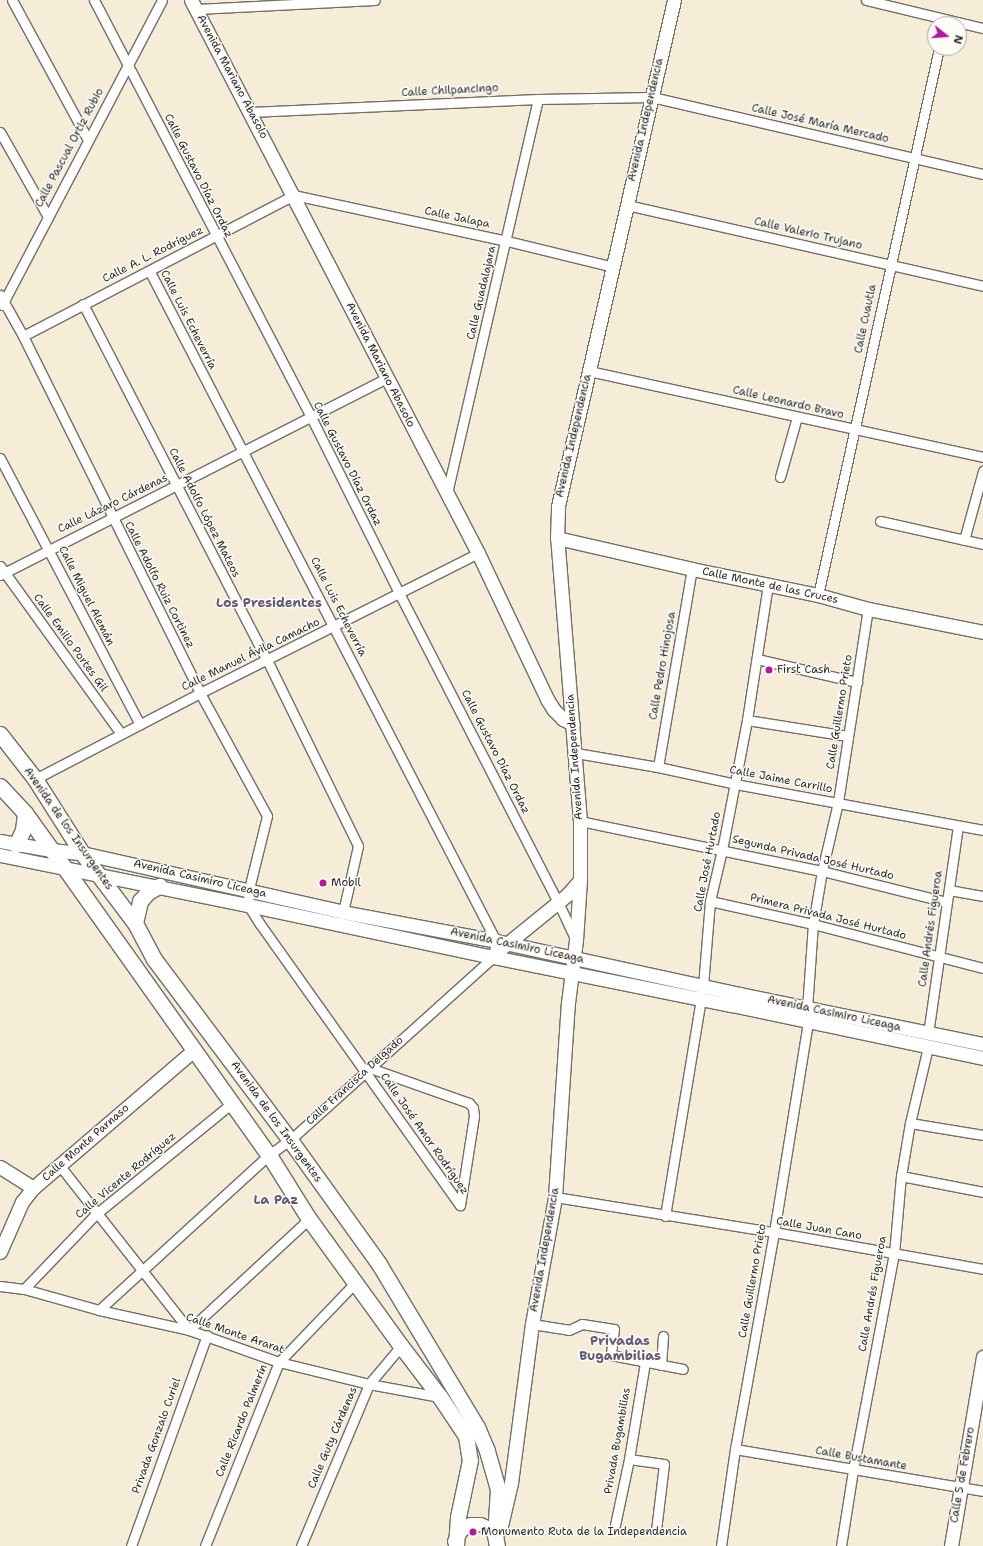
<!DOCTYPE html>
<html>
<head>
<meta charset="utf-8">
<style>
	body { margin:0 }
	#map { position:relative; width:983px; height:1546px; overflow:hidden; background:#f6edd9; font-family:"Shantell Sans",sans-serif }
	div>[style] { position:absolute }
	.roads { filter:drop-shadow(1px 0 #726f68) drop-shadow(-1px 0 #726f68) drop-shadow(0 1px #726f68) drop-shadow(0 -1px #726f68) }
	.street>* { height:9px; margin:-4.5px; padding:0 4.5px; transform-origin:4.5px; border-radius:4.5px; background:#fff }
	.secondary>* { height:13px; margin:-6.5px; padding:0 6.5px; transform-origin:6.5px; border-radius:6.5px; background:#fff }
	.primary>* { height:15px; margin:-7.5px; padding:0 7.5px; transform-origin:7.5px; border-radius:7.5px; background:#fff }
	.dots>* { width:11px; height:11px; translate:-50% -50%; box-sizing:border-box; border:2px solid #fdfcf7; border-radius:50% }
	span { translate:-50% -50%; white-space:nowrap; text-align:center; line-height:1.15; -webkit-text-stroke:3px #fdfcf7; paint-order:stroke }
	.street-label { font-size:11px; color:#2b2b2b }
	.poi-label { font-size:11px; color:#2b2b2b }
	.left { translate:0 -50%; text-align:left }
	.quarter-label { font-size:13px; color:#645a75; font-weight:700 }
	.north { position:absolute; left:927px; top:16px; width:40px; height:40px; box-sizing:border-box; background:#fdfcf7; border:1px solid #a9a8a5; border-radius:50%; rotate:107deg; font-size:11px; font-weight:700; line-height:16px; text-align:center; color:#2b2b2b }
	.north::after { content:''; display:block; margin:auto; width:14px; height:18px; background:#b5179e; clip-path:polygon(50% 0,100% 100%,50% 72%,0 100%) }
</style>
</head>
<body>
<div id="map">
	<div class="roads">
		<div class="street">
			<div style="left:12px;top:0;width:159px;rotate:61.5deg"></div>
			<div style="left:94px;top:0;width:470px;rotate:62.5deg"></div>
			<div style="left:311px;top:417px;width:197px;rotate:63.4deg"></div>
			<div style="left:399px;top:593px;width:348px;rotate:62.8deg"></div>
			<div style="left:558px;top:902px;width:40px;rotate:65deg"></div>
			<div style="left:866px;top:0;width:120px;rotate:13.5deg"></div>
			<div style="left:196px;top:9px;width:179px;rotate:-2.9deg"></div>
			<div style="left:250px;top:112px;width:288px;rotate:-2.6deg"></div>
			<div style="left:538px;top:99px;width:114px;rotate:-1deg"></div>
			<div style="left:652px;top:97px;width:340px;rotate:13.1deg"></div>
			<div style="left:0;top:132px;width:98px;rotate:60.5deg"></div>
			<div style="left:627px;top:205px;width:365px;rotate:12.8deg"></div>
			<div style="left:0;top:295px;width:47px;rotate:60.7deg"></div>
			<div style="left:23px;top:336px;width:398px;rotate:63.6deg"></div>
			<div style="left:200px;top:693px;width:140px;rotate:61.4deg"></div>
			<div style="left:267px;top:816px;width:75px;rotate:103.9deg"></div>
			<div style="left:249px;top:889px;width:16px;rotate:94deg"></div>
			<div style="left:248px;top:905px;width:22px;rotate:58deg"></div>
			<div style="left:260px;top:924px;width:345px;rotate:54.6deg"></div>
			<div style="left:83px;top:304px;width:401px;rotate:62.7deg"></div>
			<div style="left:267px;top:660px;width:207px;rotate:63.9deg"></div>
			<div style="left:358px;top:846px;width:68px;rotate:102.8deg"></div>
			<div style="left:2px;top:305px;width:344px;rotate:-62.3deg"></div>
			<div style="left:23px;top:336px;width:305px;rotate:-27.5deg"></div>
			<div style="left:294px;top:195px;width:218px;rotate:12.2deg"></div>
			<div style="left:507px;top:241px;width:110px;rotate:13.7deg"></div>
			<div style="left:589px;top:371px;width:403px;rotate:12.3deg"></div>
			<div style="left:0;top:458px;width:301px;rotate:62.3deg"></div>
			<div style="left:780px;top:477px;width:62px;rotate:-74.2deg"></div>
			<div style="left:447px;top:493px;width:404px;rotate:-77deg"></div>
			<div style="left:880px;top:521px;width:106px;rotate:12.6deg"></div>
			<div style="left:964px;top:540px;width:72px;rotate:-74.6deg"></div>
			<div style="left:0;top:566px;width:207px;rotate:54.2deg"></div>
			<div style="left:0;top:575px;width:433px;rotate:-27deg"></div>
			<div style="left:818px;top:595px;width:560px;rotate:-77.53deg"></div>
			<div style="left:757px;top:659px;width:103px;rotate:13deg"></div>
			<div style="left:747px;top:720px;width:102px;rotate:9deg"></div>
			<div style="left:576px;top:753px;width:83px;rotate:9.7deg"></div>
			<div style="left:658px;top:767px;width:79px;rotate:12.4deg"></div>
			<div style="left:735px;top:784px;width:252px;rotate:10.5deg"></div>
			<div style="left:658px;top:767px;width:201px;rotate:-80.3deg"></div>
			<div style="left:35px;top:779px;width:186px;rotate:-27.5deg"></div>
			<div style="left:200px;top:693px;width:311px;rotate:-26.7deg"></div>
			<div style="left:580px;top:821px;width:247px;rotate:11.7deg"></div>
			<div style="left:822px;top:871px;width:128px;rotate:14deg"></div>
			<div style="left:949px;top:890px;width:35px;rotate:10deg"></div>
			<div style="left:710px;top:901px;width:106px;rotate:12.6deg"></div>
			<div style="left:813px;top:924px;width:176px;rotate:14.5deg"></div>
			<div style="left:807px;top:1009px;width:85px;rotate:-86deg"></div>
			<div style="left:813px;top:924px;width:54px;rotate:-80.4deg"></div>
			<div style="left:822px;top:871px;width:71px;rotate:-76.9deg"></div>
			<div style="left:838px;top:802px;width:195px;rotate:-81.2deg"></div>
			<div style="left:928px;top:1034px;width:209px;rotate:-81.8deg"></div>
			<div style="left:370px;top:1068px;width:105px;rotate:19.5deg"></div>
			<div style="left:469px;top:1103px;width:6px;rotate:51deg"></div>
			<div style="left:473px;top:1108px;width:8px;rotate:83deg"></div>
			<div style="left:474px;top:1116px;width:90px;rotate:98.9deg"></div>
			<div style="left:910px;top:1123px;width:74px;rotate:9.3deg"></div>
			<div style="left:60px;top:1166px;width:209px;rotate:51.8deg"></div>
			<div style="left:189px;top:1330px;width:163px;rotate:-42.8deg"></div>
			<div style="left:901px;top:1176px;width:84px;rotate:11deg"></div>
			<div style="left:555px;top:1197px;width:222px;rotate:9.1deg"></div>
			<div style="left:774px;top:1232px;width:212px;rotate:10deg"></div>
			<div style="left:665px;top:1216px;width:233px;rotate:-80.6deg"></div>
			<div style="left:703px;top:986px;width:85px;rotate:-85.3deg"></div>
			<div style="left:710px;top:901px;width:52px;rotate:-76.8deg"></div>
			<div style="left:722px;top:850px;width:132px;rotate:-79.1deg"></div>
			<div style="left:747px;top:720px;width:137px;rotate:-81.2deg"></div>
			<div style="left:0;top:1286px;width:24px;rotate:7deg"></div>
			<div style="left:24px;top:1289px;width:78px;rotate:15.6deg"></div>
			<div style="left:99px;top:1310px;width:92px;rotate:12.5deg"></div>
			<div style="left:189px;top:1330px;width:96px;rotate:19.6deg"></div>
			<div style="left:279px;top:1362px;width:93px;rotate:13.7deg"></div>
			<div style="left:369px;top:1384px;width:72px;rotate:10.4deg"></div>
			<div style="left:24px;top:1289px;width:104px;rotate:-46.2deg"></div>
			<div style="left:96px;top:1214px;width:176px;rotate:-39.2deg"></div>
			<div style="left:99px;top:1310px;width:230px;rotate:-42.4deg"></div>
			<div style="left:269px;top:1155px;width:26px;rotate:-36deg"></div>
			<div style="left:290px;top:1140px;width:273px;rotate:-42deg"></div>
			<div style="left:493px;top:957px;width:16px;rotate:-79deg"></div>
			<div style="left:496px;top:941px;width:755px;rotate:-117.35deg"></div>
			<div style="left:532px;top:1324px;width:37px;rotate:9deg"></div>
			<div style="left:569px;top:1330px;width:14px;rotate:-25deg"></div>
			<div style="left:582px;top:1324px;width:32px;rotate:9deg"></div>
			<div style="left:614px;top:1329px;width:26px;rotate:97deg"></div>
			<div style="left:611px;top:1355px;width:73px;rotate:11deg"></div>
			<div style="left:661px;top:1365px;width:29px;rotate:-86deg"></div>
			<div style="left:735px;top:1449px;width:252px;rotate:9.6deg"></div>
			<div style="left:629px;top:1459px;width:35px;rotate:8deg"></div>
			<div style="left:664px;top:1464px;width:66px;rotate:96.9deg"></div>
			<div style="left:615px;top:1525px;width:67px;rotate:-78deg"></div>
			<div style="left:629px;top:1459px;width:98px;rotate:-80.6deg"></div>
			<div style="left:131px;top:1546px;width:224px;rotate:-70.2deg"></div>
			<div style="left:205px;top:1546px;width:198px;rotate:-68.1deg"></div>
			<div style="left:279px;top:1362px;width:110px;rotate:-46.1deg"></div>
			<div style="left:301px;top:1546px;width:176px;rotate:-67.2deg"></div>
			<div style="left:369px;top:1384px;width:50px;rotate:-49.9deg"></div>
			<div style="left:721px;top:1546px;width:98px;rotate:-81.8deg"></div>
			<div style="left:735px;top:1449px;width:220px;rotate:-79.8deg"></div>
			<div style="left:774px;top:1232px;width:214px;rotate:-80.8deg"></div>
			<div style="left:841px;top:1546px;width:77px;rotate:-81deg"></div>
			<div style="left:853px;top:1470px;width:220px;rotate:-79.3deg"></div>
			<div style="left:894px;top:1254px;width:78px;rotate:-84.9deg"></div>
			<div style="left:901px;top:1176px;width:54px;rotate:-80.4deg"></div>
			<div style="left:910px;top:1123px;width:78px;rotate:-76.7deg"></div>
		</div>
		<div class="secondary">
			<div style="left:191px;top:0;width:623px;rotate:62.57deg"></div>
			<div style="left:478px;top:553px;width:161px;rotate:64.7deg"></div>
			<div style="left:547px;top:699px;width:13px;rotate:58deg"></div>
			<div style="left:554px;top:710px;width:13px;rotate:45deg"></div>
			<div style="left:563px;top:719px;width:11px;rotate:27deg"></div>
			<div style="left:557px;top:538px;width:139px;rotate:12.9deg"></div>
			<div style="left:692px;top:569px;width:129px;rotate:11.7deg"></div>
			<div style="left:818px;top:595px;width:52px;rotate:15.6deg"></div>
			<div style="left:868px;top:609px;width:117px;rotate:11.3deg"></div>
			<div style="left:0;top:841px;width:52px;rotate:10deg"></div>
			<div style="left:51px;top:850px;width:31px;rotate:6deg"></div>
			<div style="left:82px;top:853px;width:268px;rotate:12.7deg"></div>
			<div style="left:343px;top:912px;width:156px;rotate:10.7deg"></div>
			<div style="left:496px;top:941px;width:249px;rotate:12.3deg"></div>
			<div style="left:739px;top:994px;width:249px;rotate:11.6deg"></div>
			<div style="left:0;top:855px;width:253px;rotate:11.4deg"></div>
			<div style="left:248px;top:905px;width:250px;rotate:12deg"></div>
			<div style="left:493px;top:957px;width:244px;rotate:11.4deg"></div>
			<div style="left:732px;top:1005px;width:257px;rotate:11.9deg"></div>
			<div style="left:503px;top:947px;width:82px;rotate:-39.1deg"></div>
			<div style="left:567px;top:895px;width:20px;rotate:-49deg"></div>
			<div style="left:0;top:1167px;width:39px;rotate:32deg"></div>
			<div style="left:0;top:1252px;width:55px;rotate:-66.3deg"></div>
			<div style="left:22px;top:1202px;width:18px;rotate:-52deg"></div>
			<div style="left:33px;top:1188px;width:211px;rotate:-40.6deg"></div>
			<div style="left:500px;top:1530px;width:48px;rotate:-76.8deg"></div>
			<div style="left:511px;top:1483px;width:160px;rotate:-82.5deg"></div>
			<div style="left:532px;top:1324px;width:129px;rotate:-79.7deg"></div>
			<div style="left:555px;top:1197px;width:194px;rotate:-86.2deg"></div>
			<div style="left:568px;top:1003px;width:64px;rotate:-82.8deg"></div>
			<div style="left:576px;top:940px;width:60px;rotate:-86.2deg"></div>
			<div style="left:580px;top:880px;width:59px;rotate:-90deg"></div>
			<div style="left:580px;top:821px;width:284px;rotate:-94.6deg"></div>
			<div style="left:557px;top:538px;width:32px;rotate:-88deg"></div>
			<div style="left:558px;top:506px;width:519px;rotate:-77.09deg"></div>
			<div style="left:454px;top:1541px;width:14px;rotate:-56deg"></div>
			<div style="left:462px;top:1529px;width:9px;rotate:-32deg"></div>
			<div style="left:470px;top:1524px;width:10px"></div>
			<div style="left:480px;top:1524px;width:10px;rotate:24deg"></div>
			<div style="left:489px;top:1528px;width:9px;rotate:49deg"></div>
			<div style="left:951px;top:1546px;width:192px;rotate:-80.4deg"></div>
		</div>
		<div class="primary">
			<div style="left:0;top:734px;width:57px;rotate:52.1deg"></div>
			<div style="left:35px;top:779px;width:88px;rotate:57.6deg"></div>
			<div style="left:82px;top:853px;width:88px;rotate:52.9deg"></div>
			<div style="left:135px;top:923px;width:41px;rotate:62.2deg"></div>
			<div style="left:154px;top:959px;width:226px;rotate:53.1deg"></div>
			<div style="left:290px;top:1140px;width:153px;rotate:54.3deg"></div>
			<div style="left:379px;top:1264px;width:190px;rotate:59deg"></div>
			<div style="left:477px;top:1427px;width:26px;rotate:67deg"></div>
			<div style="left:487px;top:1451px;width:40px;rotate:74deg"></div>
			<div style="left:498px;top:1489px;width:46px;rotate:93.7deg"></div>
			<div style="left:495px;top:1535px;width:11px;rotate:80deg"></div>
			<div style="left:0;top:786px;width:37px;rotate:47deg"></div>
			<div style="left:25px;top:813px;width:67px;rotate:54.2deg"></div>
			<div style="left:64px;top:867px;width:354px;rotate:54.6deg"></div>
			<div style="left:269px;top:1155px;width:75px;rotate:58deg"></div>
			<div style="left:309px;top:1219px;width:157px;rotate:54.1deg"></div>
			<div style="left:401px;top:1346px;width:64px;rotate:52.6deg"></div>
			<div style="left:440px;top:1397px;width:47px;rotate:56.3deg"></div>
			<div style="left:466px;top:1436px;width:24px;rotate:81deg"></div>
			<div style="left:470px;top:1460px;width:58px;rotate:101.9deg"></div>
			<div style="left:458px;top:1517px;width:29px;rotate:94deg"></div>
			<div style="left:16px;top:845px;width:17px;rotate:-65deg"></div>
			<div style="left:23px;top:830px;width:17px;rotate:-83deg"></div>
			<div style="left:135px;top:923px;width:23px;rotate:-77deg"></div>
			<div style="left:140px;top:901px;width:12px;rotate:-48deg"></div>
			<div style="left:148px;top:892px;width:13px;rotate:-29deg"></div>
		</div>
	</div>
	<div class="dots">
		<div style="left:769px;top:670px;background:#b5179e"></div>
		<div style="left:323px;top:883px;background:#b5179e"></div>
		<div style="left:473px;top:1532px;background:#b5179e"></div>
	</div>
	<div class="street-label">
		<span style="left:232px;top:77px;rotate:62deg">Avenida Mariano Abasolo</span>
		<span style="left:450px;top:91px;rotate:-3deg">Calle Chilpancingo</span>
		<span style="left:646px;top:120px;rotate:-77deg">Avenida Independencia</span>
		<span style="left:820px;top:124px;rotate:13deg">Calle José María Mercado</span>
		<span style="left:70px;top:148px;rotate:-62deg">Calle Pascual Ortiz Rubio</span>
		<span style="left:198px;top:176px;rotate:63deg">Calle Gustavo Díaz Ordaz</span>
		<span style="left:457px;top:218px;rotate:12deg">Calle Jalapa</span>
		<span style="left:808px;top:234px;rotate:13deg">Calle Valerio Trujano</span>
		<span style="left:153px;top:255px;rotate:-27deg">Calle A. L. Rodríguez</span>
		<span style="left:482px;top:293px;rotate:-77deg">Calle Guadalajara</span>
		<span style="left:866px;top:319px;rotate:-78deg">Calle Cuautla</span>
		<span style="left:188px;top:320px;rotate:63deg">Calle Luis Echeverría</span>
		<span style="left:380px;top:365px;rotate:63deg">Avenida Mariano Abasolo</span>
		<span style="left:788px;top:403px;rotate:13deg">Calle Leonardo Bravo</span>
		<span style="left:574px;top:436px;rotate:-77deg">Avenida Independencia</span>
		<span style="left:347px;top:464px;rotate:63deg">Calle Gustavo Díaz Ordaz</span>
		<span style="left:113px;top:504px;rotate:-26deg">Calle Lázaro Cárdenas</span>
		<span style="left:204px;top:513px;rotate:63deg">Calle Adolfo López Mateos</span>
		<span style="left:159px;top:585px;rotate:63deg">Calle Adolfo Ruiz Cortinez</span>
		<span style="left:770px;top:586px;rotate:12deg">Calle Monte de las Cruces</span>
		<span style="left:86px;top:596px;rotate:63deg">Calle Miguel Alemán</span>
		<span style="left:338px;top:607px;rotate:63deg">Calle Luis Echeverría</span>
		<span style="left:70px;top:643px;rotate:54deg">Calle Emilio Portes Gil</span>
		<span style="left:251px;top:655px;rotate:-26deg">Calle Manuel Ávila Camacho</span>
		<span style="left:663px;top:666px;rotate:-80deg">Calle Pedro Hinojosa</span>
		<span style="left:840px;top:712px;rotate:-81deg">Calle Guillermo Prieto</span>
		<span style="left:495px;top:752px;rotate:63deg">Calle Gustavo Díaz Ordaz</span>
		<span style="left:575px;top:757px;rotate:-94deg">Avenida Independencia</span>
		<span style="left:781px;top:780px;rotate:11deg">Calle Jaime Carrillo</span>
		<span style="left:68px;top:829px;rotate:55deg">Avenida de los Insurgentes</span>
		<span style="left:813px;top:858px;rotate:13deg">Segunda Privada José Hurtado</span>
		<span style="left:708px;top:862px;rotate:-79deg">Calle José Hurtado</span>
		<span style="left:200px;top:879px;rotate:13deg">Avenida Casimiro Liceaga</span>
		<span style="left:828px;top:917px;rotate:14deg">Primera Privada José Hurtado</span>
		<span style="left:931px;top:929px;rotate:-82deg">Calle Andrés Figueroa</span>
		<span style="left:517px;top:946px;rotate:12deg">Avenida Casimiro Liceaga</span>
		<span style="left:834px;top:1014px;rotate:12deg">Avenida Casimiro Liceaga</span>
		<span style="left:355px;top:1081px;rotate:-42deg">Calle Francisca Delgado</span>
		<span style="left:276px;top:1122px;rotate:54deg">Avenida de los Insurgentes</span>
		<span style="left:424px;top:1134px;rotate:55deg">Calle José Amor Rodríguez</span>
		<span style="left:86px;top:1143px;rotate:-41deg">Calle Monte Parnaso</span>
		<span style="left:126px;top:1176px;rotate:-40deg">Calle Vicente Rodríguez</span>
		<span style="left:819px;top:1229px;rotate:10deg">Calle Juan Cano</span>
		<span style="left:545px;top:1250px;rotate:-80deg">Avenida Independencia</span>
		<span style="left:753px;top:1281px;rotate:-80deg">Calle Guillermo Prieto</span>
		<span style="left:873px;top:1294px;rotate:-80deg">Calle Andrés Figueroa</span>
		<span style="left:235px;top:1334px;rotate:19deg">Calle Monte Ararat</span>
		<span style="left:242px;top:1421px;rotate:-68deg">Calle Ricardo Palmerín</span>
		<span style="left:157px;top:1436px;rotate:-70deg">Privada Gonzalo Curiel</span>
		<span style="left:333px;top:1438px;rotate:-67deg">Calle Guty Cárdenas</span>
		<span style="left:618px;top:1441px;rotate:-80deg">Privada Bugambilias</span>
		<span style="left:861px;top:1459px;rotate:10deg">Calle Bustamante</span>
		<span style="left:963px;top:1475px;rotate:-80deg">Calle 5 de Febrero</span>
	</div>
	<div class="poi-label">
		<span class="left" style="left:777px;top:670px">First Cash</span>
		<span class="left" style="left:331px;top:883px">Mobil</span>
		<span class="left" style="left:481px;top:1532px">Monumento Ruta de la Independencia</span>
	</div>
	<div class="quarter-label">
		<span style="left:269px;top:603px">Los Presidentes</span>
		<span style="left:276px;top:1200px">La Paz</span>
		<span style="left:620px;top:1349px">Privadas<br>Bugambilias</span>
	</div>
	<div class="north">N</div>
</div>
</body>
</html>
